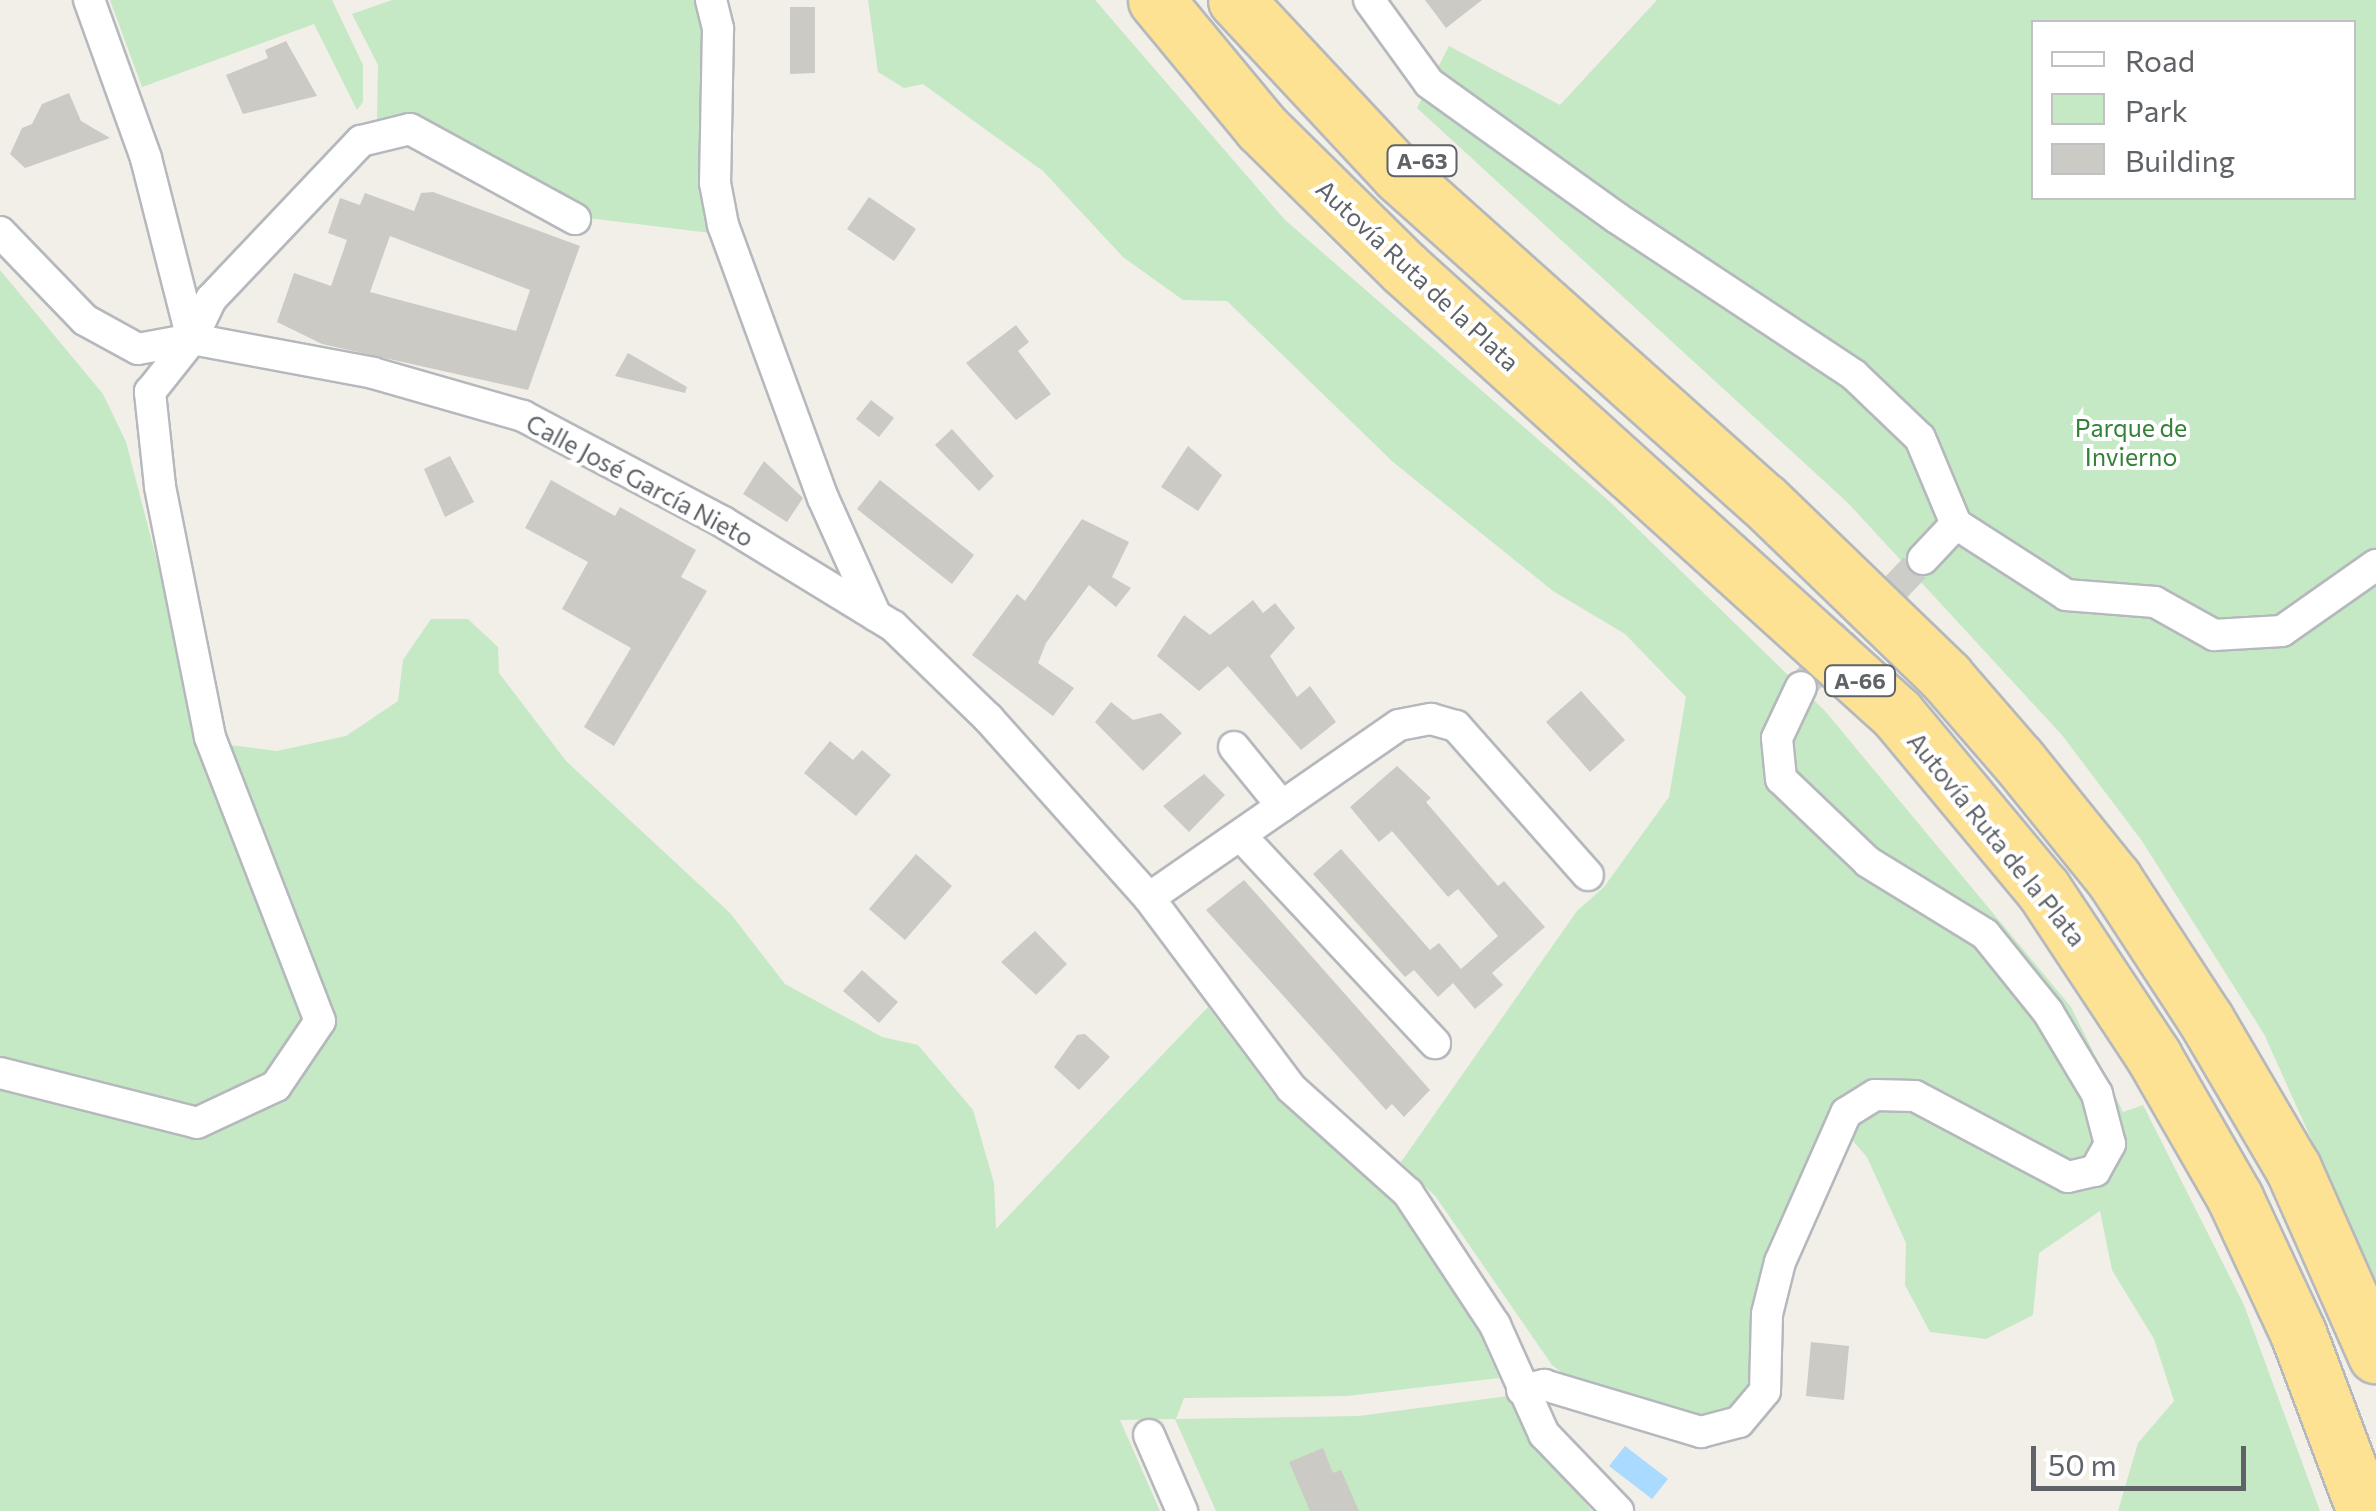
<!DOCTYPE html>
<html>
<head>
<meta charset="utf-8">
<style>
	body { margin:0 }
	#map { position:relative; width:2376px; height:1511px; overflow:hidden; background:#f1efe8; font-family:Commissioner,sans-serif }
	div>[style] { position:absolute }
	.green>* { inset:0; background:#c5e8c5 }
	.water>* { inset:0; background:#aadaff }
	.building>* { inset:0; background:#cccac5 }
	.street-tunnel>* { height:30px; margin-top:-15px; transform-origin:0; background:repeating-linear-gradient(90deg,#ccccc8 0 30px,transparent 0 45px) }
	.roads { filter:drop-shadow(2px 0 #b5b8bc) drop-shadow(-2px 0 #b5b8bc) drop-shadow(0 2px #b5b8bc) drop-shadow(0 -2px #b5b8bc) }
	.street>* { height:30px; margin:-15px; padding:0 15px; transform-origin:15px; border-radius:15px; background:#fff }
	.highway>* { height:55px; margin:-27.5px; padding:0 27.5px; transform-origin:27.5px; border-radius:27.5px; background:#fde293 }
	span { translate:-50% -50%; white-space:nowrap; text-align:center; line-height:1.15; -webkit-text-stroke:8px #fff; paint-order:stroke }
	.shield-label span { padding:2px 8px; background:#fff; border:2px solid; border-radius:8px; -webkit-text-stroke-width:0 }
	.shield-label { font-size:22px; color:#5f6368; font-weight:700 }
	.street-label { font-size:25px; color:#5f6368 }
	.park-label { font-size:25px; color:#348238 }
	.legend { position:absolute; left:2031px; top:20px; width:325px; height:180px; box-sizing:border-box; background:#fff; border:2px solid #bfc1c3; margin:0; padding:12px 18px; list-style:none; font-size:30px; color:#5f6368 }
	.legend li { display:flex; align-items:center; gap:20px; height:50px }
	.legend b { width:50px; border:2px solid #bfc1c3 }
	.scale { position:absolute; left:2031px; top:1446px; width:215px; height:45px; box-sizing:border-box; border:5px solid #5f6368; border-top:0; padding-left:12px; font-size:30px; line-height:35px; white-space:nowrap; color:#5f6368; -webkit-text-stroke:8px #fff; paint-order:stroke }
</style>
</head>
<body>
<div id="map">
	<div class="green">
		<div style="clip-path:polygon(110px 0,332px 0,363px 65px,363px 102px,357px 110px,314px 24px,142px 87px)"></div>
		<div style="clip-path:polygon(392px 0,704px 0,719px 234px,588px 218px,406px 118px,377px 119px,378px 65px,352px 14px)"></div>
		<div style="clip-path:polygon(868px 0,1095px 0,1285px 220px,1609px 501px,1825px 711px,2071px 1007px,2123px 1112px,2143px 1105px,2244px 1305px,2320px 1511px,2118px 1511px,2138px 1443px,2174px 1401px,2154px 1339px,2112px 1270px,2100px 1211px,2039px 1253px,2033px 1315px,1986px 1339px,1930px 1332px,1905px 1285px,1906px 1243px,1867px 1157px,1832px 1117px,1752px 1391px,1732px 1408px,1694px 1417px,1575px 1383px,1552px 1365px,1436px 1197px,1401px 1162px,1577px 911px,1604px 887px,1669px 797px,1686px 697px,1625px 634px,1553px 591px,1393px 462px,1227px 301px,1183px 300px,1123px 257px,1043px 171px,923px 84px,904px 88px,878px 72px)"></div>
		<div style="clip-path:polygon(evenodd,1657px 0,2376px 0,2376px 1283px,2264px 1034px,2142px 841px,2062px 735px,1848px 503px,1417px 108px,1449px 46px,1560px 105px,1657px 0,2034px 22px,2354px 22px,2354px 198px,2034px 198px,2034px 22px)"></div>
		<div style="clip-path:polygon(0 270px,103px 394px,126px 442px,178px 642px,191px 642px,230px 745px,277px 751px,346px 736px,398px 701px,403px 660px,431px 619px,468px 619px,498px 647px,499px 673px,566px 761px,730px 913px,785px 984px,882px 1037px,918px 1045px,973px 1110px,994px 1183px,996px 1229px,1208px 1007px,1274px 1095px,1395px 1203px,1476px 1325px,1499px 1378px,1347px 1396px,1184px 1398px,1176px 1419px,1359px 1416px,1508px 1396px,1538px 1448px,1592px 1511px,1216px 1511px,1175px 1419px,1120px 1420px,1160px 1511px,0 1511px)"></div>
	</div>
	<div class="water">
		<div style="clip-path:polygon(1625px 1446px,1668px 1479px,1652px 1499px,1609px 1466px)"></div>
	</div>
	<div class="building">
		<div style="clip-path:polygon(1425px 0,1482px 0,1446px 28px)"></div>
		<div style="clip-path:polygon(790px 7px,815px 7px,815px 73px,790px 74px)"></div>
		<div style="clip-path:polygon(286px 41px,317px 96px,243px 114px,226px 75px,268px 58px,265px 50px)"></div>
		<div style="clip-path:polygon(69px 93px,81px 121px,110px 138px,25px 168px,10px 154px,22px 128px,32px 124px,42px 104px)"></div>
		<div style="clip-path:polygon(evenodd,433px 192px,580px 246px,528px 390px,322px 344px,277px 322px,294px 273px,331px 286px,347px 240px,328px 233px,340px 198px,360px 205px,365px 193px,414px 211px,421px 193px,433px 192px,390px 236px,530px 290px,516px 331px,370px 292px,390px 236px)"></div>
		<div style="clip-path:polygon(869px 197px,916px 229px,894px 261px,847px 229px)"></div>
		<div style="clip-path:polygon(1016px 325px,1029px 342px,1018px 351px,1051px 394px,1016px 420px,966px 363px)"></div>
		<div style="clip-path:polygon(628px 353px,687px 387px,685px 393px,615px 376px)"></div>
		<div style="clip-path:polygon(871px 400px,894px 418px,879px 437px,856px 419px)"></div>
		<div style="clip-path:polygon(952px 429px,994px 476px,979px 491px,935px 445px)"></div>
		<div style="clip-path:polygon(1188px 446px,1222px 475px,1198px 511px,1161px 487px)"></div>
		<div style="clip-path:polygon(450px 456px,474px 502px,445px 517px,424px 469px)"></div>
		<div style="clip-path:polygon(764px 461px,803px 498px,787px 522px,743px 494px)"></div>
		<div style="clip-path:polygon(551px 480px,615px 516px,620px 507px,696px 550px,681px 577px,707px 591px,614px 746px,584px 727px,631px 648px,562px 609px,588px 562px,525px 528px)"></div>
		<div style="clip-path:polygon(880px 480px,974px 555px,952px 584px,857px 509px)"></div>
		<div style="clip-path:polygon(1082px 519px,1129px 542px,1112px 577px,1131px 588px,1116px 607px,1089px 585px,1046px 643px,1038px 663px,1074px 688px,1053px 716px,972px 655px,1017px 594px,1025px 601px)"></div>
		<div style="clip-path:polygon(1253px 600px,1263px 613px,1275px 603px,1295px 628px,1270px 656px,1297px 697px,1310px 686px,1336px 722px,1301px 750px,1228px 666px,1199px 691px,1157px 656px,1184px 615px,1210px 635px)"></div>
		<div style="clip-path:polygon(1581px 691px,1625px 740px,1590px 772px,1546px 722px)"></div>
		<div style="clip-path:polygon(1111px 702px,1133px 720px,1161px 713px,1182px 733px,1143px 771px,1095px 722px)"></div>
		<div style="clip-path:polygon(830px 741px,853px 760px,862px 750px,891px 775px,856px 816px,804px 773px)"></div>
		<div style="clip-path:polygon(1397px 766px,1431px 798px,1426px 802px,1498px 886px,1504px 881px,1545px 927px,1492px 973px,1503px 985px,1475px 1009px,1453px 983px,1438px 997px,1414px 970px,1405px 977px,1313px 874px,1341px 849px,1430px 950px,1439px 943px,1461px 969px,1498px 936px,1458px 889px,1448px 897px,1392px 831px,1379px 842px,1350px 807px)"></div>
		<div style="clip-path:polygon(1204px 774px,1225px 795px,1189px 832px,1163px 806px)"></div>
		<div style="clip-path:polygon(916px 854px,952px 886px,905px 940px,869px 909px)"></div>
		<div style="clip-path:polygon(1244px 880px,1430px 1090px,1404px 1117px,1392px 1104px,1386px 1110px,1206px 910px)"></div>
		<div style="clip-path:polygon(1035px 931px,1067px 964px,1036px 995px,1001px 962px)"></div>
		<div style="clip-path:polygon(862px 970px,898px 1002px,879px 1023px,843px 991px)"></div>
		<div style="clip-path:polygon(1085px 1034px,1110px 1057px,1079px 1090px,1054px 1067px,1077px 1035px)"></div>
		<div style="clip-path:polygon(1811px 1342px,1849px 1346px,1844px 1400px,1806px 1396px)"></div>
		<div style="clip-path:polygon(1323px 1448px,1333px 1473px,1341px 1470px,1359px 1511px,1310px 1511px,1289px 1462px)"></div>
	</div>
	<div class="street-tunnel">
		<div style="left:1801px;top:687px;width:177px;rotate:-46.4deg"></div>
	</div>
	<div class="roads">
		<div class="street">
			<div style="left:711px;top:0;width:30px;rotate:76deg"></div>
			<div style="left:718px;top:29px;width:154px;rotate:91.1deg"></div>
			<div style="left:715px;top:183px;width:43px;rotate:79.2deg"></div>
			<div style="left:723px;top:225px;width:291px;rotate:69.9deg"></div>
			<div style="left:823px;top:498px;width:129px;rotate:65.8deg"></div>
			<div style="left:1369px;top:0;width:102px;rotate:54.1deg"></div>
			<div style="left:1429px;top:83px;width:231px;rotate:35.7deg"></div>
			<div style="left:1617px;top:218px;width:284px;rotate:33.5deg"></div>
			<div style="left:1854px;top:375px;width:91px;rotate:43.7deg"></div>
			<div style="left:1920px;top:438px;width:93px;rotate:67.3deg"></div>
			<div style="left:1956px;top:524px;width:131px;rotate:32.8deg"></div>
			<div style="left:2066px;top:595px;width:89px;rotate:4.5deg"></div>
			<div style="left:2155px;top:602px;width:68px;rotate:29.2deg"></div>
			<div style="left:2214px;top:635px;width:68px;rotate:-3.4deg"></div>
			<div style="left:2282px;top:631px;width:115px;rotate:-35.1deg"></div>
			<div style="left:0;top:232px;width:122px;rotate:46deg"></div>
			<div style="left:85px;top:320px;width:60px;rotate:28.7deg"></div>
			<div style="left:138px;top:349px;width:55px;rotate:-10.5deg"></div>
			<div style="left:192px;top:339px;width:187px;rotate:-104.3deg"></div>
			<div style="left:146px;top:158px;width:168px;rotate:-109.8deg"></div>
			<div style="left:192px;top:339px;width:44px;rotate:-64.6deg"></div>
			<div style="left:211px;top:299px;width:218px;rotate:-46.5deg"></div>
			<div style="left:361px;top:141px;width:50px;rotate:-13.8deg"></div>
			<div style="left:410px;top:129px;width:188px;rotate:28.6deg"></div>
			<div style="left:1923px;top:559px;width:48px;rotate:-46.7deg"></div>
			<div style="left:1234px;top:747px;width:76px;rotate:50.9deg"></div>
			<div style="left:1241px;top:836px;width:284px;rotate:46.9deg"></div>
			<div style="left:1149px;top:898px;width:304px;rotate:-34.7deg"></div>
			<div style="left:1399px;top:725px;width:33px;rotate:-11deg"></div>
			<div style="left:1431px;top:719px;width:26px;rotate:16deg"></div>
			<div style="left:1456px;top:726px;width:199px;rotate:48.5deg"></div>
			<div style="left:0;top:1073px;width:203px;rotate:14.2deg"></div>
			<div style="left:197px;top:1123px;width:87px;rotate:-25.1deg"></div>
			<div style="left:276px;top:1086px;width:78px;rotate:-55.9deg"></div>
			<div style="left:320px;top:1021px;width:305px;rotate:-111.2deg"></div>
			<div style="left:210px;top:737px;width:256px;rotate:-101.3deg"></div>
			<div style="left:160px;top:486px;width:95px;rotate:-96.1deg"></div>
			<div style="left:150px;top:392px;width:68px;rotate:-51.6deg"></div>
			<div style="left:192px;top:339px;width:184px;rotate:10.6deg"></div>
			<div style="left:373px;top:373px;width:156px;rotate:16deg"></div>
			<div style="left:523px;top:416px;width:226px;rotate:27.9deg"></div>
			<div style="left:723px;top:522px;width:199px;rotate:31.5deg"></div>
			<div style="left:893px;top:626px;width:132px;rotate:44.1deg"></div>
			<div style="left:988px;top:718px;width:241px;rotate:48.2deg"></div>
			<div style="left:1149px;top:898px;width:237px;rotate:53.2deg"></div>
			<div style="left:1291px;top:1088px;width:157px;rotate:41.9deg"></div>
			<div style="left:1408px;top:1193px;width:158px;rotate:56.6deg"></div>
			<div style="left:1495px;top:1325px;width:120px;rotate:65.8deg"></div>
			<div style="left:1544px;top:1434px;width:107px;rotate:46.1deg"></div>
			<div style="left:1522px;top:1390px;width:23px;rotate:-13deg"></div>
			<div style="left:1544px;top:1385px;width:164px;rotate:16.7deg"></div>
			<div style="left:1701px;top:1432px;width:39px;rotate:-15deg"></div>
			<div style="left:1739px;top:1422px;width:40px;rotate:-50deg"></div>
			<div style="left:1765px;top:1391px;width:77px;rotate:-88.5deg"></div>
			<div style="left:1767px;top:1314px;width:54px;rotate:-76deg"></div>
			<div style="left:1780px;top:1262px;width:163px;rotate:-66.1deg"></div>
			<div style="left:1846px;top:1113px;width:34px;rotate:-32deg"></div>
			<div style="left:1875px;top:1095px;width:40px;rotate:1.4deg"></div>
			<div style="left:1915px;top:1096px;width:173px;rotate:27.9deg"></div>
			<div style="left:2068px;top:1177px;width:28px;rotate:-13deg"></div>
			<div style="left:2095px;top:1171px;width:31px;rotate:-61deg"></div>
			<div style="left:2110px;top:1144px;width:52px;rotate:-104.6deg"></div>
			<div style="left:2097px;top:1094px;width:96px;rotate:-120.9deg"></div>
			<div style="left:2048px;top:1012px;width:100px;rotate:-128.9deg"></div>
			<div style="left:1985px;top:934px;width:137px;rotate:-148.4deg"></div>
			<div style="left:1868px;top:862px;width:120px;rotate:-136.3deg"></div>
			<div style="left:1781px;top:779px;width:41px;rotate:-95.6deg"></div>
			<div style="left:1777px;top:738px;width:56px;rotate:-64.8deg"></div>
			<div style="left:1149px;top:1435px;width:83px;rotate:66.5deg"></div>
		</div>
		<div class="highway">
			<div style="left:1156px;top:0;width:165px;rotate:50.4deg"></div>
			<div style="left:1261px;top:127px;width:201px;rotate:44.6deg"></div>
			<div style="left:1404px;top:268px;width:665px;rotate:42.13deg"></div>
			<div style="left:1897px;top:714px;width:228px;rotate:50.2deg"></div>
			<div style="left:2043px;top:889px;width:201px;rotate:56.5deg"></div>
			<div style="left:2154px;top:1057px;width:163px;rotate:60.1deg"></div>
			<div style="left:2235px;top:1198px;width:149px;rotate:65deg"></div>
			<div style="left:2298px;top:1333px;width:190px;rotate:69.4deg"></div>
			<div style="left:1236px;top:0;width:239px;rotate:47deg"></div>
			<div style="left:1399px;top:175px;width:489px;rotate:41.8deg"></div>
			<div style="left:1764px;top:501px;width:253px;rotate:44deg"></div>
			<div style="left:1946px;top:677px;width:110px;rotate:49.1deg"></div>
			<div style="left:2018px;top:760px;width:153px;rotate:51.1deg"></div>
			<div style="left:2114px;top:879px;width:168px;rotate:56.9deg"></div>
			<div style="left:2206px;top:1020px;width:172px;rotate:59.6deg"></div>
			<div style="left:2293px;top:1168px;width:205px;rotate:66.1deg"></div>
		</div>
	</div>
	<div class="shield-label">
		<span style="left:1422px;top:161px">A-63</span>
		<span style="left:1860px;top:681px">A-66</span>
	</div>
	<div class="street-label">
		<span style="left:1418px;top:275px;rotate:43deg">Autovía Ruta de la Plata</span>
		<span style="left:640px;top:480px;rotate:28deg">Calle José García Nieto</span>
		<span style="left:1997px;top:839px;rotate:51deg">Autovía Ruta de la Plata</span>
	</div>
	<div class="park-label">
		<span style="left:2131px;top:442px">Parque de<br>Invierno</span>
	</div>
	<ul class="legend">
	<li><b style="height:12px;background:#fff"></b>Road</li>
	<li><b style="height:28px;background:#c5e8c5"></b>Park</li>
	<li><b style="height:28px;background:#cccac5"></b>Building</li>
	</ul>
	<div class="scale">50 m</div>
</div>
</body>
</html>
